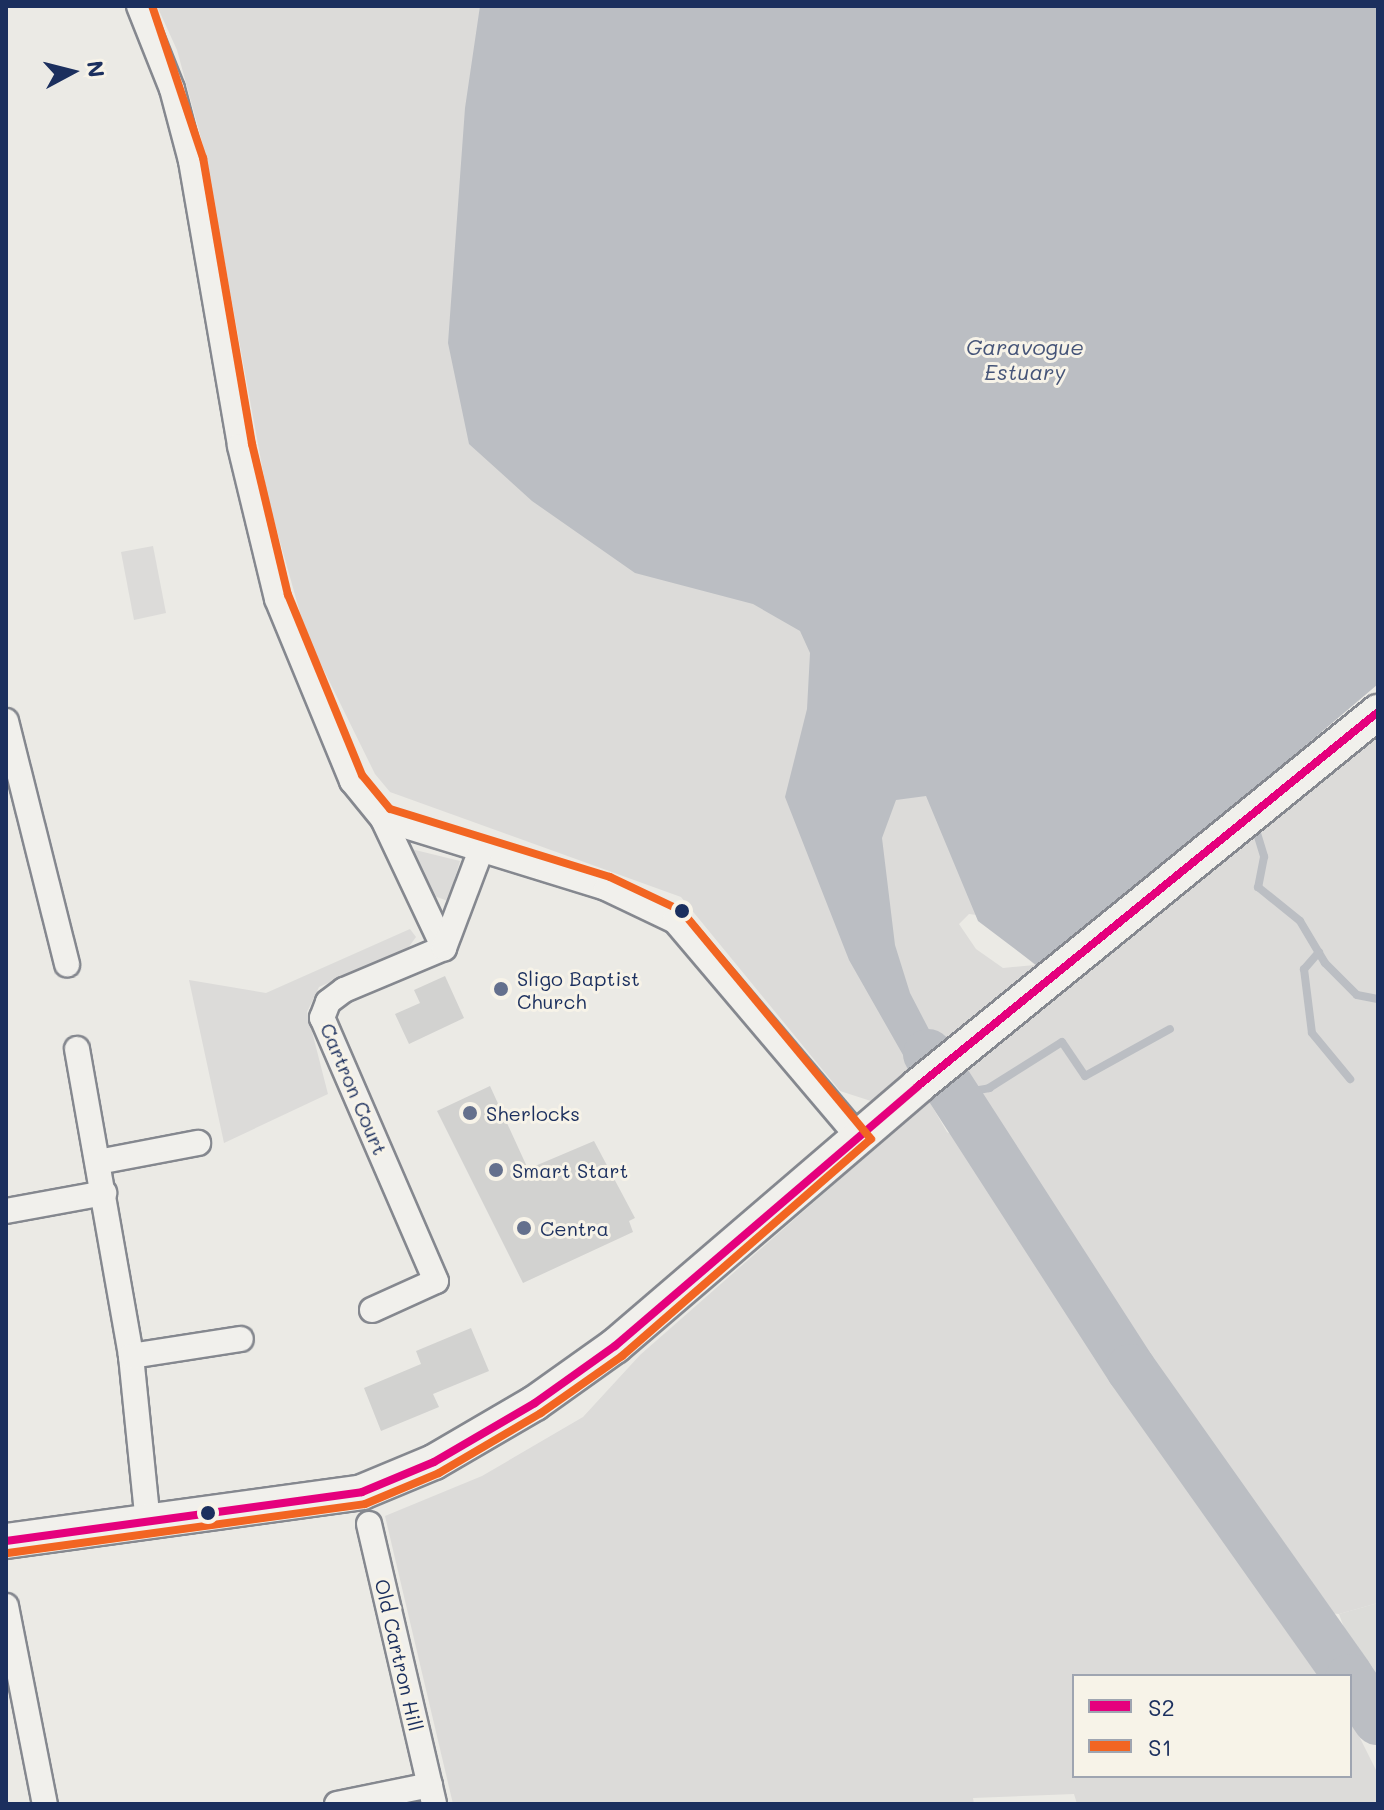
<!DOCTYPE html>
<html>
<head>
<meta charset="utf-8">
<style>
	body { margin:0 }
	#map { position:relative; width:1384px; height:1810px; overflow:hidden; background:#ebeae5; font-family:Mali,sans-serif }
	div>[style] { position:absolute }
	.built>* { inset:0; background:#dcdcd9 }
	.green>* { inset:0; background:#dcdbd9 }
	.water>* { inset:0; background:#bbbec3 }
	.stream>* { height:8px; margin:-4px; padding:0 4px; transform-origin:4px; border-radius:4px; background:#bbbec3 }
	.river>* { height:50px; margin:-25px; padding:0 25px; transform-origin:25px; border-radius:25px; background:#bbbec3 }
	.building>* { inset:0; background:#d2d2d0 }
	.roads { filter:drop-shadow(2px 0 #85888f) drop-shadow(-2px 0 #85888f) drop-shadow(0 2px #85888f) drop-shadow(0 -2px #85888f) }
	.street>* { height:24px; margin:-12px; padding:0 12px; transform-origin:12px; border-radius:12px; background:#f1f0ec }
	.secondary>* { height:34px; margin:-17px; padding:0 17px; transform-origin:17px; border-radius:17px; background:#f1f0ec }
	.bus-1>* { height:8px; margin:-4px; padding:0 4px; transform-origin:4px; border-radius:4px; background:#e5007d }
	.bus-2>* { height:8px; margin:-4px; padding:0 4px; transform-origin:4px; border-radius:4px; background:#f26522 }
	.dots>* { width:22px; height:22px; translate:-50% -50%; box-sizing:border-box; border:4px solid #f7f3e8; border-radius:50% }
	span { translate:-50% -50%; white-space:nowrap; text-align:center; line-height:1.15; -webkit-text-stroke:6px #f7f3e8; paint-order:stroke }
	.poi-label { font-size:20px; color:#1b2f5e }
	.left { translate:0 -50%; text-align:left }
	.street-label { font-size:20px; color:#1b2f5e }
	.water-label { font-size:22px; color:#455478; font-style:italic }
	.frame { position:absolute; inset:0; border:8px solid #1b2f5e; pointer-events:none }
	.legend { position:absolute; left:1072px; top:1674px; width:280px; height:104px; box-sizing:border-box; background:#f7f3e8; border:2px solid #9fa5b1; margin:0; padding:10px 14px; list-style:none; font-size:24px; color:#1b2f5e }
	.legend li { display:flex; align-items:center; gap:16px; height:40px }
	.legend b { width:40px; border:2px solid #9fa5b1 }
	.north { position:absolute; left:32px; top:32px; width:80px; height:80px; -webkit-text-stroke:6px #f7f3e8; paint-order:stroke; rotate:83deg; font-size:22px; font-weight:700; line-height:32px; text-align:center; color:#1b2f5e }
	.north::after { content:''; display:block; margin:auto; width:28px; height:36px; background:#1b2f5e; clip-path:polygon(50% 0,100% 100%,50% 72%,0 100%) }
</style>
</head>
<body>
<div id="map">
	<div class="built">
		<div style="clip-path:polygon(1378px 1603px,1378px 1697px,1357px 1664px,1339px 1614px)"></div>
	</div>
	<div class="green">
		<div style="clip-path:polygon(evenodd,157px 6px,1378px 6px,1378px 684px,874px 1102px,840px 1091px,681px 897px,390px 792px,375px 774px,306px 634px,268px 499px,204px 149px,177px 50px,157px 6px,969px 914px,977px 915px,1035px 965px,1003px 968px,976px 949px,959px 924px,969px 914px)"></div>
		<div style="clip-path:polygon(153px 546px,166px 613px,134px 620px,121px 552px)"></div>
		<div style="clip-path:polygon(1378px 729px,1378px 1603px,1339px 1614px,1318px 1612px,1129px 1359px,1027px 1171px,1012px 1161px,954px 1077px)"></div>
		<div style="clip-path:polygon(407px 848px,460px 861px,448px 901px,434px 896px)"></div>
		<div style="clip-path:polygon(410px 929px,416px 937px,408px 948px,319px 987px,307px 1012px,328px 1094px,224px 1143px,189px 980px,266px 993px)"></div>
		<div style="clip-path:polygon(929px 1101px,947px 1132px,972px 1145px,1071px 1319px,1103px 1352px,1314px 1645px,1329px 1676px,1074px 1676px,1074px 1776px,1350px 1776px,1350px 1718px,1378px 1774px,1378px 1804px,1077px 1804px,1074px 1794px,973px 1798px,974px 1804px,453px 1804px,385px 1516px,482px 1476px,583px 1417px,640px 1355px)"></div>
	</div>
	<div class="water">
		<div style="clip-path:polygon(480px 6px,1378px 6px,1378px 684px,1131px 894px,1036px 965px,978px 921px,926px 796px,896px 800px,882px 838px,895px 945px,910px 993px,937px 1045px,911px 1069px,849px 960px,785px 797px,807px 709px,810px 653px,800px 631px,753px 604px,635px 573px,532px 501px,469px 444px,448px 343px,465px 108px)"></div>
	</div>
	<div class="stream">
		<div style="left:1256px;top:830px;width:28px;rotate:73deg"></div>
		<div style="left:1264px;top:857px;width:31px;rotate:101deg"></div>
		<div style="left:1258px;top:887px;width:54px;rotate:39deg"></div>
		<div style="left:1300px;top:921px;width:49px;rotate:59.2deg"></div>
		<div style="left:1325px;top:963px;width:45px;rotate:45deg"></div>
		<div style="left:1357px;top:995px;width:21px;rotate:11deg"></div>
		<div style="left:1319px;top:952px;width:23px;rotate:131deg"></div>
		<div style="left:1304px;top:969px;width:64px;rotate:82.9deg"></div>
		<div style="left:1312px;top:1033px;width:60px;rotate:50.4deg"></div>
		<div style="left:956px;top:1094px;width:34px;rotate:-10deg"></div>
		<div style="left:989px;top:1088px;width:86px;rotate:-32.2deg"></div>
		<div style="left:1062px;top:1042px;width:41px;rotate:55.9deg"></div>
		<div style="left:1085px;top:1076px;width:97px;rotate:-28.9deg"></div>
	</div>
	<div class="river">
		<div style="left:928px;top:1054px;width:375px;rotate:57.2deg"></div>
		<div style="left:1131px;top:1369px;width:376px;rotate:54.7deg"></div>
		<div style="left:1350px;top:1679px;width:50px;rotate:55.7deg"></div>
	</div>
	<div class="building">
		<div style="clip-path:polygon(445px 976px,464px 1018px,409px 1044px,395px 1014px,420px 1003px,414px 990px)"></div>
		<div style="clip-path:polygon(490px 1086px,528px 1169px,594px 1141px,635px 1218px,629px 1221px,633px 1232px,523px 1283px,437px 1111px)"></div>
		<div style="clip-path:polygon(471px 1328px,489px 1371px,433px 1394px,439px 1407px,381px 1431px,364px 1388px,421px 1364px,416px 1351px)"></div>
	</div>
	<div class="roads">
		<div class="street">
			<div style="left:139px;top:6px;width:89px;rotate:68.3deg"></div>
			<div style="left:172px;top:89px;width:74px;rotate:75.2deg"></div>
			<div style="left:191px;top:161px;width:289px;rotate:80.2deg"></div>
			<div style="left:240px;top:446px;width:157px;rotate:76.4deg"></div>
			<div style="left:277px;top:599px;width:197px;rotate:67.6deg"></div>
			<div style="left:352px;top:781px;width:49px;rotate:50.8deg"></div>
			<div style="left:383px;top:819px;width:233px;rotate:17.2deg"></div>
			<div style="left:606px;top:888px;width:76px;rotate:25.6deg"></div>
			<div style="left:675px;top:921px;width:285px;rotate:49.7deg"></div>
			<div style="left:6px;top:721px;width:251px;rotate:75.9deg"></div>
			<div style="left:383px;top:819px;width:143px;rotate:64.7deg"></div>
			<div style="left:77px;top:1049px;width:312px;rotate:80deg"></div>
			<div style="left:131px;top:1356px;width:168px;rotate:84.2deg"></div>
			<div style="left:98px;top:1162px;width:102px;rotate:-10.8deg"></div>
			<div style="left:6px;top:1211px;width:100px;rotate:-10.4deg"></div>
			<div style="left:372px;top:1310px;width:70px;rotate:-24.4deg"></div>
			<div style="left:436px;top:1281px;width:287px;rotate:-113.4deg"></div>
			<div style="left:322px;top:1018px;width:17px;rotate:-69deg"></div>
			<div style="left:328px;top:1002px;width:20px;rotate:-37deg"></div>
			<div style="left:344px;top:990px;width:108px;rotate:-22.8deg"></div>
			<div style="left:444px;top:948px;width:105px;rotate:-69.3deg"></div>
			<div style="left:131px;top:1356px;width:111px;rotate:-8.8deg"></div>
			<div style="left:369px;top:1524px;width:287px;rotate:76.9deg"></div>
			<div style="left:6px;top:1606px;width:202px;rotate:78.9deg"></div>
			<div style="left:337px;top:1804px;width:95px;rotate:-11.5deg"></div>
		</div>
		<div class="secondary">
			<div style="left:6px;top:1541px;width:359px;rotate:-7.8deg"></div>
			<div style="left:362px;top:1492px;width:78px;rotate:-22.6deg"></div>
			<div style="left:434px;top:1462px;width:117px;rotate:-30.3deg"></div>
			<div style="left:535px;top:1403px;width:98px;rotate:-35.5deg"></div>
			<div style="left:615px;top:1346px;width:399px;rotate:-40.6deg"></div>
			<div style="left:918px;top:1086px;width:593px;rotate:-39.11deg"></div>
		</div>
	</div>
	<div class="bus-1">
		<div style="left:6px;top:1541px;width:359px;rotate:-7.8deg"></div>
		<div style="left:362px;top:1492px;width:78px;rotate:-22.6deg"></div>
		<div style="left:434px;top:1462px;width:117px;rotate:-30.3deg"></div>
		<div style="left:535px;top:1403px;width:98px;rotate:-35.5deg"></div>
		<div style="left:615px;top:1346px;width:399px;rotate:-40.6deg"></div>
		<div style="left:918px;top:1086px;width:593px;rotate:-39.11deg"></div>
	</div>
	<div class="bus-2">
		<div style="left:8px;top:1553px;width:360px;rotate:-7.8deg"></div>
		<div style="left:365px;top:1504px;width:80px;rotate:-22.7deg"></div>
		<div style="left:439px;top:1473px;width:118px;rotate:-30.5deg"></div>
		<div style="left:541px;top:1413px;width:99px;rotate:-35.1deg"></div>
		<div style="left:622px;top:1356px;width:330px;rotate:-41.1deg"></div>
		<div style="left:871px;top:1139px;width:296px;rotate:-129.7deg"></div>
		<div style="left:682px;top:911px;width:80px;rotate:-154.7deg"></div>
		<div style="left:610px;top:877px;width:230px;rotate:-162.8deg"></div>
		<div style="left:390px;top:809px;width:44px;rotate:-129.5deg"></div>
		<div style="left:362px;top:775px;width:195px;rotate:-112.3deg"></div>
		<div style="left:288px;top:595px;width:155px;rotate:-103.4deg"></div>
		<div style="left:252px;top:444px;width:290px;rotate:-99.7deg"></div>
		<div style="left:203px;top:158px;width:160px;rotate:-108.5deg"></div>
	</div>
	<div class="dots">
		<div style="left:682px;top:911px;background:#1b2f5e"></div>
		<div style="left:501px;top:989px;background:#64708d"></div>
		<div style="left:470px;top:1113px;background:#64708d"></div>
		<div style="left:496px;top:1170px;background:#64708d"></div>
		<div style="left:524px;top:1228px;background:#64708d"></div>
		<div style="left:208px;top:1513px;background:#1b2f5e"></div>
	</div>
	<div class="poi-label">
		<span class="left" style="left:517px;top:990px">Sligo Baptist<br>Church</span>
		<span class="left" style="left:486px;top:1113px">Sherlocks</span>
		<span class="left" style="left:512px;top:1170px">Smart Start</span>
		<span class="left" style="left:540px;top:1228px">Centra</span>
	</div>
	<div class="street-label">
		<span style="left:354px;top:1089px;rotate:67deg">Cartron Court</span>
		<span style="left:399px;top:1655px;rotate:77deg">Old Cartron Hill</span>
	</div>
	<div class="water-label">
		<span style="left:1025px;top:359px">Garavogue<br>Estuary</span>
	</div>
	<div class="frame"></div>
	<ul class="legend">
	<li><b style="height:10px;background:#e5007d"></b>S2</li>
	<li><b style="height:10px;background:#f26522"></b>S1</li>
	</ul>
	<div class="north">N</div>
</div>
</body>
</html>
